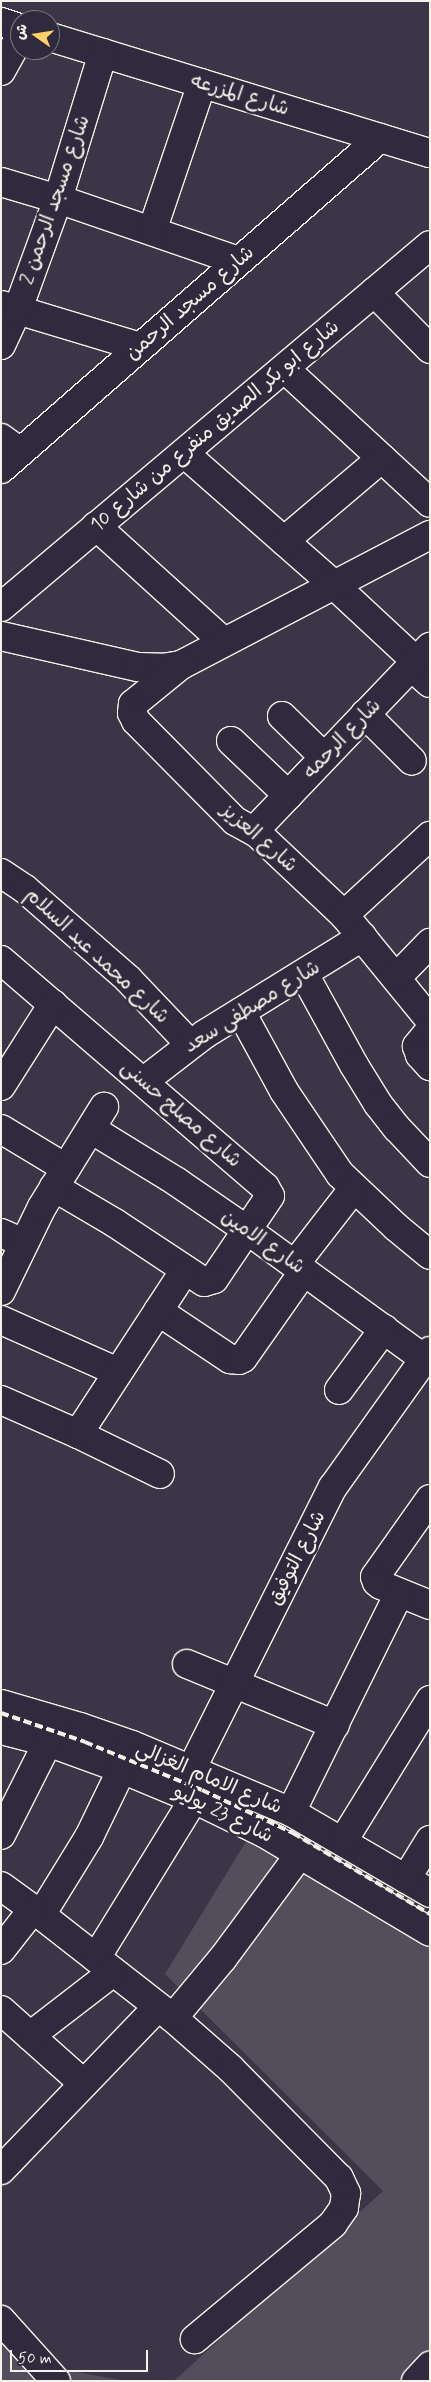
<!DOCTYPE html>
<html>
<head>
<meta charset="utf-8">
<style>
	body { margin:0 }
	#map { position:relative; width:431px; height:2382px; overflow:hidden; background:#3b3647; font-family:Mynerve,"Playpen Sans Arabic",sans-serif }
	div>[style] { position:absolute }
	.green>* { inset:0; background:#534e5c }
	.roads { filter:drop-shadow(1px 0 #f4f1e8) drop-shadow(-1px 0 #f4f1e8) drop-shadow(0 1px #f4f1e8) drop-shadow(0 -1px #f4f1e8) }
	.minor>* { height:28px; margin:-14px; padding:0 14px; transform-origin:14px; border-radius:14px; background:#2f2a3d }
	.rail>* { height:4px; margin-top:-2px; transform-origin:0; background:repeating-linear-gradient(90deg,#f4f1e8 0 8px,transparent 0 12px) }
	span { translate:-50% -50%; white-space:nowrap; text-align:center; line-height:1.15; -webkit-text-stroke:5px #2f2a3d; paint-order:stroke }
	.street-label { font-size:20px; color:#f4f1e8 }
	.frame { position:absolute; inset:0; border:2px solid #f4f1e8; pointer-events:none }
	.north { position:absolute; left:10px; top:10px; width:50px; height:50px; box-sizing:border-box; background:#2f2a3d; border:1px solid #7e7a81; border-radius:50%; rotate:283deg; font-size:14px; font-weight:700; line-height:20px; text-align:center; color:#f4f1e8 }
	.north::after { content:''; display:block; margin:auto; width:18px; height:22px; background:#ffd166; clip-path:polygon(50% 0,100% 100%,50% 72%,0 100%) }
	.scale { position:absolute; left:10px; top:2350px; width:138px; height:22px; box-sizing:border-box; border:2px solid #f4f1e8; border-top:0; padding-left:6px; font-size:15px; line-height:18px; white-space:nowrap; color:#f4f1e8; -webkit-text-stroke:4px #2f2a3d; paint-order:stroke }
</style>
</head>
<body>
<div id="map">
	<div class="green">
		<div style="clip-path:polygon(253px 1830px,430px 1943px,430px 2357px,406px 2381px,174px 2381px,383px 2191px,165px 1974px)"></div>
		<div style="clip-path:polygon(1px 2336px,28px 2363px,125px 2381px,1px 2381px)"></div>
	</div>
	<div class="roads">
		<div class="minor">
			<div style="left:1px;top:22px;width:20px;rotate:18deg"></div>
			<div style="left:50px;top:37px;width:397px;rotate:17deg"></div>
			<div style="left:1px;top:71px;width:39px;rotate:-61deg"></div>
			<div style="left:1px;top:182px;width:59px;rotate:16.6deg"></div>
			<div style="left:58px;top:199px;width:190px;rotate:19deg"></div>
			<div style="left:152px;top:231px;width:156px;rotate:-71.3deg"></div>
			<div style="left:374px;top:292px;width:80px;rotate:45.5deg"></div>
			<div style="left:1px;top:305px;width:145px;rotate:16.8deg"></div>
			<div style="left:1px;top:345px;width:40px;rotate:-65deg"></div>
			<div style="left:18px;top:309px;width:117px;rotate:-70deg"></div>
			<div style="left:58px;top:199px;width:153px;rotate:-72.9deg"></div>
			<div style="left:285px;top:369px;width:197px;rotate:42.7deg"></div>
			<div style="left:1px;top:438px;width:22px;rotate:36deg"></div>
			<div style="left:184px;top:453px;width:198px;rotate:41.3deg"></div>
			<div style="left:333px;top:584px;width:113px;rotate:42.9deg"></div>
			<div style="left:1px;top:469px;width:503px;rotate:-41.13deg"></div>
			<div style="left:96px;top:526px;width:171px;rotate:42.2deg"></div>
			<div style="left:284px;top:541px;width:128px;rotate:-40.3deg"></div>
			<div style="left:1px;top:607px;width:561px;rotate:-40.16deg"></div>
			<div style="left:1px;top:636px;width:140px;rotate:12.8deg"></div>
			<div style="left:138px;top:667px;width:24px;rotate:2deg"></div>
			<div style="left:162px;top:668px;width:19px;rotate:-9deg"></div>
			<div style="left:181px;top:665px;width:281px;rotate:-27.6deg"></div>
			<div style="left:181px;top:665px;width:62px;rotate:140.9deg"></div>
			<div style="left:133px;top:704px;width:9px;rotate:96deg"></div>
			<div style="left:132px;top:713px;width:9px;rotate:63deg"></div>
			<div style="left:136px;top:721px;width:141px;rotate:45.3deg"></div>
			<div style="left:235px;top:821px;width:26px;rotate:29deg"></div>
			<div style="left:258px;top:834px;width:118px;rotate:43.3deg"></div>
			<div style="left:344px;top:915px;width:136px;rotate:50.7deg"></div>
			<div style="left:411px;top:666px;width:25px;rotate:42deg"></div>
			<div style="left:365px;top:714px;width:66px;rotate:45deg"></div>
			<div style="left:282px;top:716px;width:59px;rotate:44.3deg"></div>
			<div style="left:231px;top:741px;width:79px;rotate:43.5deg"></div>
			<div style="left:254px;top:831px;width:255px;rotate:-46.3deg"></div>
			<div style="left:1px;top:873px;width:29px;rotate:34deg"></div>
			<div style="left:25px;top:889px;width:137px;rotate:41.1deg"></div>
			<div style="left:128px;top:979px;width:90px;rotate:46.4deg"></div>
			<div style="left:344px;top:915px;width:117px;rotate:-42.6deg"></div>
			<div style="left:1px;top:960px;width:348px;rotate:40.7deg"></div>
			<div style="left:265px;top:1187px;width:10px;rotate:61deg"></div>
			<div style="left:270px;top:1196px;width:100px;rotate:124deg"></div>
			<div style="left:214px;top:1279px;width:10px;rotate:163deg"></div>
			<div style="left:204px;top:1282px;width:107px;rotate:-146.5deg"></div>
			<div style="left:115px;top:1223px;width:71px;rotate:-149.5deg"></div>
			<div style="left:304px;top:974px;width:104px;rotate:61.2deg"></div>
			<div style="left:354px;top:1065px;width:46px;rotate:58.4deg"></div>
			<div style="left:378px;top:1104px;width:31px;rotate:52deg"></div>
			<div style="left:397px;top:1128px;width:48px;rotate:46.7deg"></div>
			<div style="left:396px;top:978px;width:49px;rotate:-45.8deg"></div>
			<div style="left:241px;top:1012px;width:90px;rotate:61.4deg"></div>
			<div style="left:284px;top:1091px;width:100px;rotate:56deg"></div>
			<div style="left:340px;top:1174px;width:77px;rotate:43.4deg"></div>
			<div style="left:396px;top:1227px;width:44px;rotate:39.5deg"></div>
			<div style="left:430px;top:1030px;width:21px;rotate:129deg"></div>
			<div style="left:417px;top:1046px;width:9px;rotate:72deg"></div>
			<div style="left:420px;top:1055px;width:15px;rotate:48deg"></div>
			<div style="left:144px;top:1081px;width:77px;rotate:-37.6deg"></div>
			<div style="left:205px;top:1034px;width:185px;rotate:-31.7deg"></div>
			<div style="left:1px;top:1086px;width:97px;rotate:-57.6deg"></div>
			<div style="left:1px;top:1129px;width:76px;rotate:31deg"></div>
			<div style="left:91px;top:1129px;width:101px;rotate:31.6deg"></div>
			<div style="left:177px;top:1182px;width:85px;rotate:34.4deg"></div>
			<div style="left:247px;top:1230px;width:226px;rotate:36deg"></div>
			<div style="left:1px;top:1233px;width:24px;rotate:24deg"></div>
			<div style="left:295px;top:1264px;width:96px;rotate:-52.2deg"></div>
			<div style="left:1px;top:1291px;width:93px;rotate:-64deg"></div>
			<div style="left:42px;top:1207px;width:118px;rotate:-58.2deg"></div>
			<div style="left:158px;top:1311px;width:87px;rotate:33.7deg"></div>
			<div style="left:230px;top:1359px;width:9px;rotate:6deg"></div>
			<div style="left:239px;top:1360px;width:4px;rotate:-27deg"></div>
			<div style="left:243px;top:1358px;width:106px;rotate:-55deg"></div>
			<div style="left:1px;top:1320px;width:128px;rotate:24deg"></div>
			<div style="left:339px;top:1390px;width:76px;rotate:-53.6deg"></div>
			<div style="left:1px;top:1400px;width:84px;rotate:23.8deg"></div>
			<div style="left:78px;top:1434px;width:91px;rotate:26deg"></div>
			<div style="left:78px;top:1434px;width:196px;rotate:-56.9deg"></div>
			<div style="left:430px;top:1499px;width:95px;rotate:125.2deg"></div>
			<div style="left:375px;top:1577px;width:5px;rotate:68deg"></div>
			<div style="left:377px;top:1582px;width:5px;rotate:37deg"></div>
			<div style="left:381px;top:1585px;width:53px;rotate:22.2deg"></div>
			<div style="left:187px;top:1664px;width:160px;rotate:22.4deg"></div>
			<div style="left:1px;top:1704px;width:82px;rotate:16.2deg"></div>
			<div style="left:80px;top:1727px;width:55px;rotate:19.1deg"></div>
			<div style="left:132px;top:1745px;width:173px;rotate:22.8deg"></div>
			<div style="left:291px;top:1812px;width:161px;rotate:30.2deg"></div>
			<div style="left:1px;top:1730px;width:49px;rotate:14.3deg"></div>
			<div style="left:48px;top:1742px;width:79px;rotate:20deg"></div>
			<div style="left:122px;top:1769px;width:78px;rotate:22.6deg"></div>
			<div style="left:194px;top:1799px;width:78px;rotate:25.9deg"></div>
			<div style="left:264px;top:1833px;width:193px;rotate:30.8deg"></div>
			<div style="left:191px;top:1770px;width:317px;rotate:-63.4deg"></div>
			<div style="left:333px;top:1487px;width:167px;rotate:-54.5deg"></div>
			<div style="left:291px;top:1812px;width:244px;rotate:-63.7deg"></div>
			<div style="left:1px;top:1835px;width:104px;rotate:-63.2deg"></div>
			<div style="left:343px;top:1841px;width:166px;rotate:-58.3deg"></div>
			<div style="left:406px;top:1879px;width:46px;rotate:-58.4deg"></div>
			<div style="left:1px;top:1886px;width:49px;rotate:35.9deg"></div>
			<div style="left:41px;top:1915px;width:167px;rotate:38deg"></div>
			<div style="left:173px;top:2018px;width:77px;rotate:41.3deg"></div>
			<div style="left:231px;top:2069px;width:153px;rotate:45.3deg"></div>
			<div style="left:339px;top:2178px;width:17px;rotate:65deg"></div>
			<div style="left:346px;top:2193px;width:15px;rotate:98deg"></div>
			<div style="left:344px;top:2208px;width:19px;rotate:125deg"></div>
			<div style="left:333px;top:2224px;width:180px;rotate:140.2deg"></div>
			<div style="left:41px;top:1915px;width:92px;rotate:-58.4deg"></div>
			<div style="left:89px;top:1837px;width:76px;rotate:-64.1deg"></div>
			<div style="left:1px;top:1950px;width:52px;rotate:-52deg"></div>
			<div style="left:96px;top:1958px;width:187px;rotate:-58.4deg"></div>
			<div style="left:1px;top:2010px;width:110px;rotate:41.7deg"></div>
			<div style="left:173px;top:2018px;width:78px;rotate:-50.2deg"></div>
			<div style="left:223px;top:1958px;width:129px;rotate:-53.5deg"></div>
			<div style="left:30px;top:2036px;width:105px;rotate:-37.6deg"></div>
			<div style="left:1px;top:2170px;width:226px;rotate:-46.1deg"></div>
			<div style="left:1px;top:2320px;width:82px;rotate:48deg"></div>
			<div style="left:416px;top:2381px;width:21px;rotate:-47deg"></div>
		</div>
	</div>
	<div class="rail">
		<div style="left:1px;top:1713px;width:89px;rotate:19deg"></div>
		<div style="left:85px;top:1742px;width:126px;rotate:22.3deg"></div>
		<div style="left:202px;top:1790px;width:101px;rotate:25.3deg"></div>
		<div style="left:293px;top:1833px;width:159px;rotate:30.6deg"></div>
	</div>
	<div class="street-label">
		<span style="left:240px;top:95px;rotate:17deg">شارع المزرعه</span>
		<span style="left:55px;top:200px;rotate:-71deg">شارع مسجد الرحمن 2</span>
		<span style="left:190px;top:303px;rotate:-41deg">شارع مسجد الرحمن</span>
		<span style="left:215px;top:426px;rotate:-40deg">شارع ابو بكر الصديق منفرع من شارع 10</span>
		<span style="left:342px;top:739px;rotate:-46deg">شارع الرحمه</span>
		<span style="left:259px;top:838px;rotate:41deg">شارع العزيز</span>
		<span style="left:97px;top:956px;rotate:43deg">شارع محمد عبد السلام</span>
		<span style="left:252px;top:1007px;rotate:-32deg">شارع مصطفى سعد</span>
		<span style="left:181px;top:1114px;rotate:41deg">شارع مصلح حسنى</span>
		<span style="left:263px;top:1242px;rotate:35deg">شارع الامين</span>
		<span style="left:297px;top:1558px;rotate:-63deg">شارع التوفيق</span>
		<span style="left:209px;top:1778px;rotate:23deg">شارع الامام الغزالى</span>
		<span style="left:223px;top:1814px;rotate:26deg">شارع 23 يوليو</span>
	</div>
	<div class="frame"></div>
	<div class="north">ش</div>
	<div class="scale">50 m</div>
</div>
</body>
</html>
